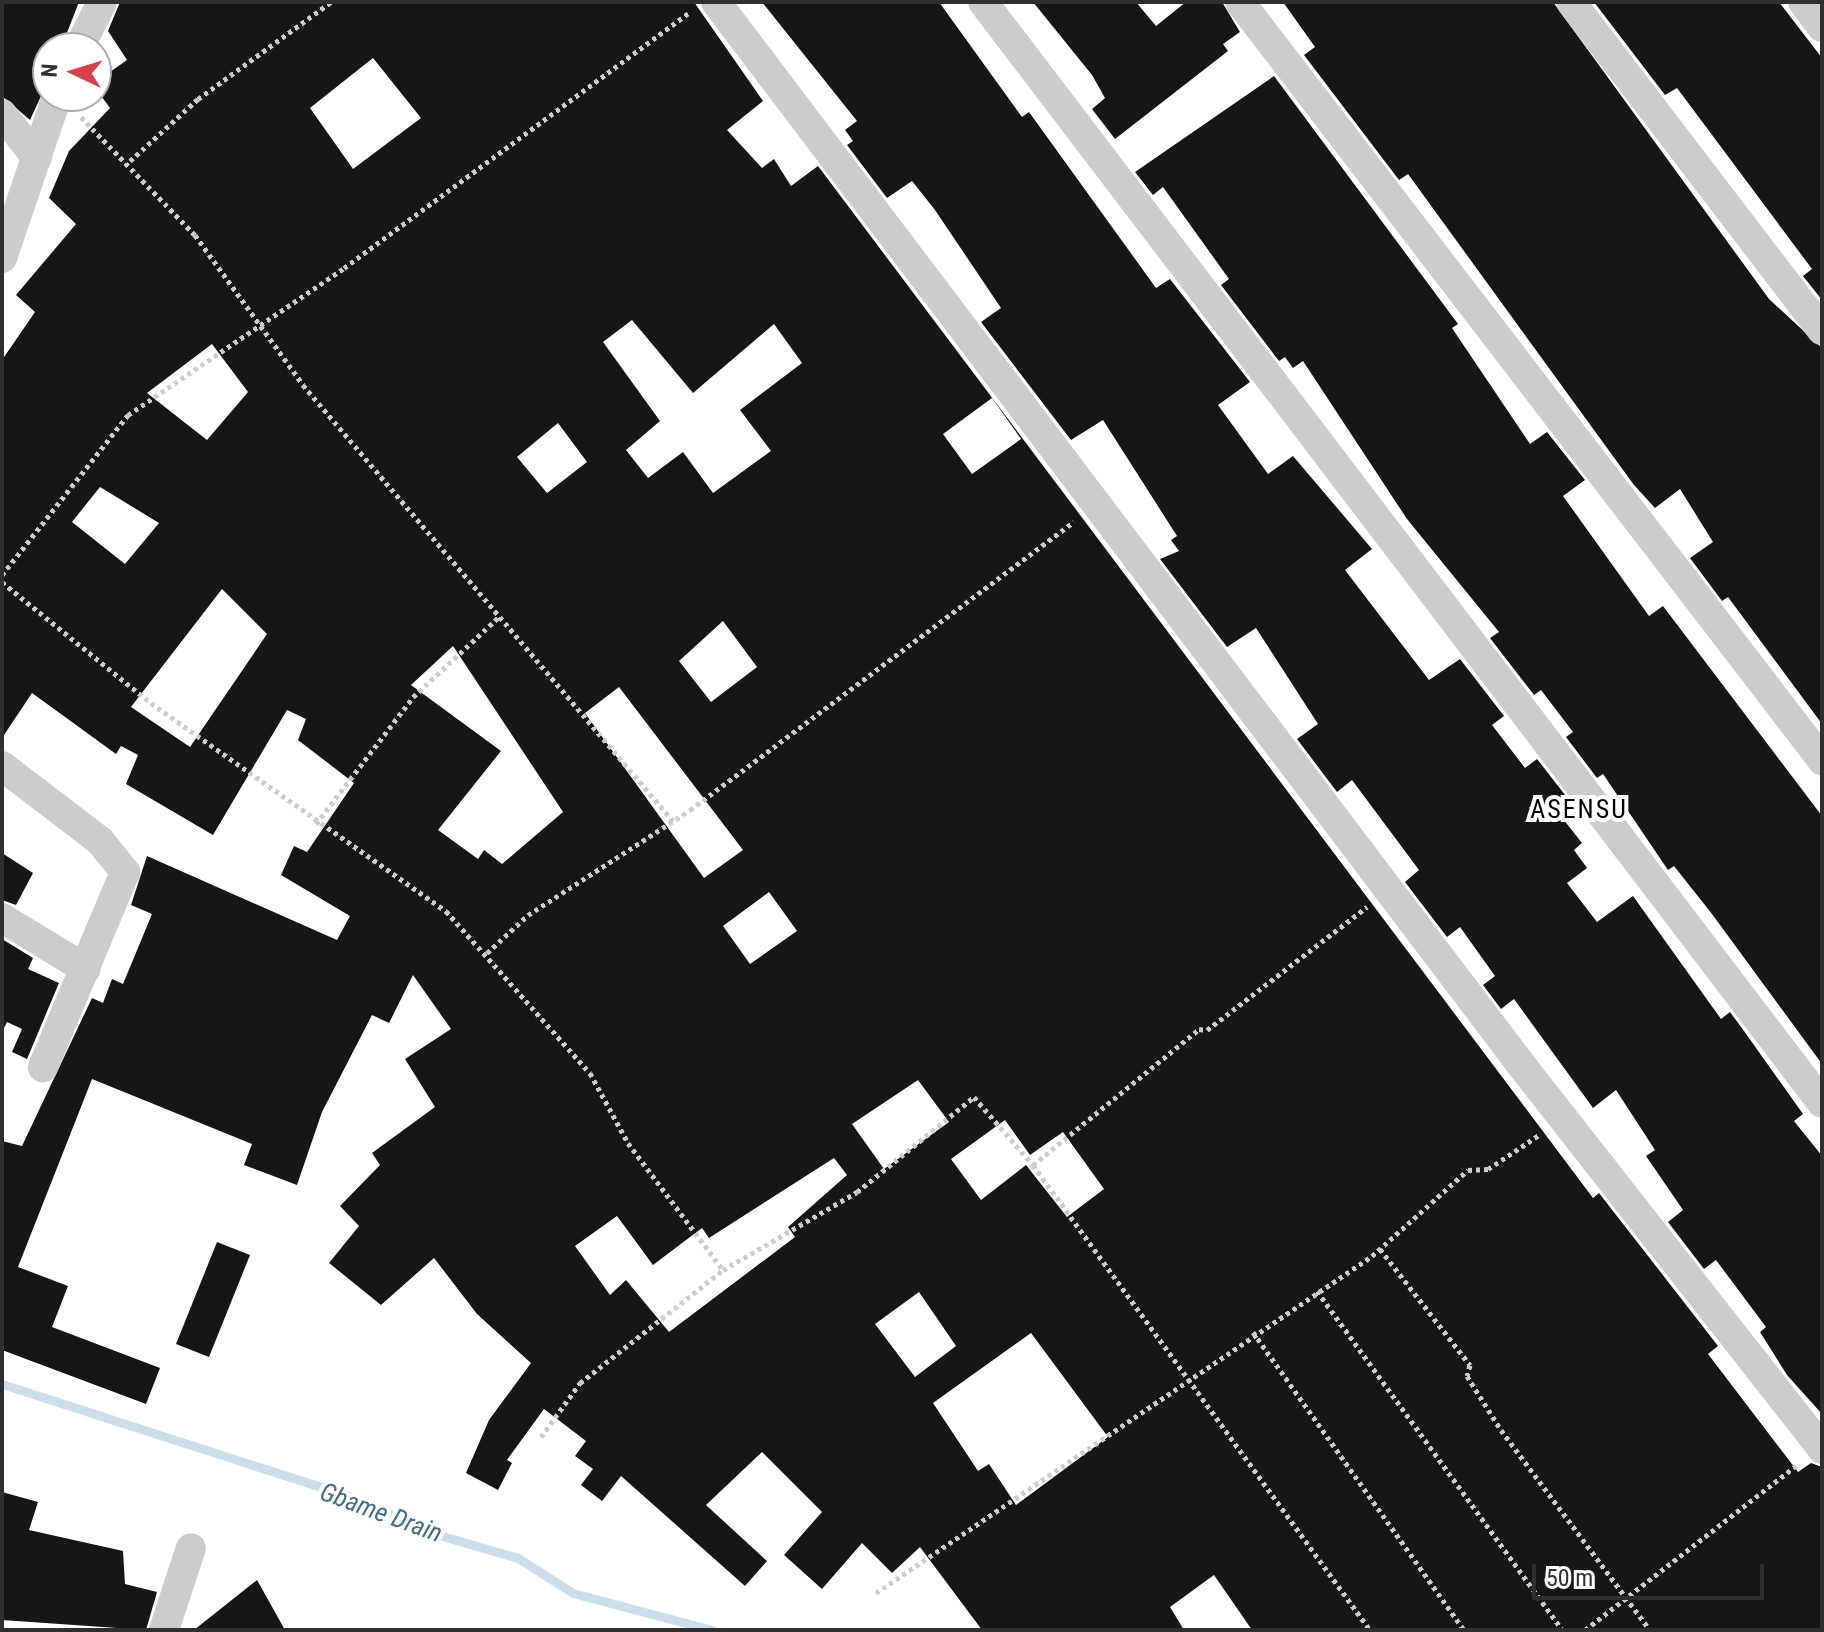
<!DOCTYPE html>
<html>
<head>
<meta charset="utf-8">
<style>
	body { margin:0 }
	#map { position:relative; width:1824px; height:1632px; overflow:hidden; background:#fff; font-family:"Roboto Condensed",sans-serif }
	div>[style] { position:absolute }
	.stream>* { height:9px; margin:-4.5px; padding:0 4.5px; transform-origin:4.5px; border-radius:4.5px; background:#cbdee9 }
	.building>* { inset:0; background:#161616 }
	.path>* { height:5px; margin-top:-2.5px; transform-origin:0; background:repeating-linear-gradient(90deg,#ccc 0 4px,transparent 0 8px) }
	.street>* { height:30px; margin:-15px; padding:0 15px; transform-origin:15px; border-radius:15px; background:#ccc }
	span { translate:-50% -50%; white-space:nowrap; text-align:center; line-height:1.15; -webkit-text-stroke:8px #fff; paint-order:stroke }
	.neighbourhood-label { font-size:26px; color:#000; letter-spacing:2px }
	.water-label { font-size:26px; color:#436f8a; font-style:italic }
	.frame { position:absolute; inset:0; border:4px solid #2f2f2f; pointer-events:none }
	.north { position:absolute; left:32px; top:32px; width:80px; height:80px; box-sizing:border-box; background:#fff; border:2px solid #acacac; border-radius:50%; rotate:274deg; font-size:22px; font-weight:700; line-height:32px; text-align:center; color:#2f2f2f }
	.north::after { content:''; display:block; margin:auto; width:28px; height:36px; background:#d7404c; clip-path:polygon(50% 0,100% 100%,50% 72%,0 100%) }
	.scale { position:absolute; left:1532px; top:1564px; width:232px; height:36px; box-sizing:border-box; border:4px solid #2f2f2f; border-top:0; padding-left:10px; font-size:24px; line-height:28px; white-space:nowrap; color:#2f2f2f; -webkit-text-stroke:6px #fff; paint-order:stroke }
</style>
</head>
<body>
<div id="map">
	<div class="stream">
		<div style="left:2px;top:1384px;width:373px;rotate:17.9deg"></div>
		<div style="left:357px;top:1499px;width:82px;rotate:24.4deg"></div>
		<div style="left:432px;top:1533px;width:90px;rotate:16.2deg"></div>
		<div style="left:518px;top:1558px;width:65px;rotate:32.5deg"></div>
		<div style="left:573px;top:1593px;width:144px;rotate:14.9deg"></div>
	</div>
	<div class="building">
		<div style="clip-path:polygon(2px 2px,79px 2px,61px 48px,48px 48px,48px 81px,30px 120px,2px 96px)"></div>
		<div style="clip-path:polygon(evenodd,120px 2px,694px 2px,763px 101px,727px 130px,762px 168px,774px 159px,791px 186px,818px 166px,1593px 1198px,1599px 1193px,1718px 1346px,1708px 1354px,1798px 1472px,1811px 1463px,1822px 1467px,1822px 1630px,1252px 1630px,1214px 1575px,1170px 1607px,1184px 1630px,982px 1630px,920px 1547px,892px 1573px,862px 1543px,822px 1589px,784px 1555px,822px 1512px,762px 1452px,706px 1505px,767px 1561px,745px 1586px,621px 1476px,602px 1501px,581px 1485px,593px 1469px,575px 1456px,586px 1441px,544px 1409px,507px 1460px,512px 1463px,498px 1490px,466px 1473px,489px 1420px,531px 1363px,477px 1314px,434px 1258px,381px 1305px,329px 1263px,359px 1226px,340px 1206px,380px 1165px,372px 1153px,435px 1107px,405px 1059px,451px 1029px,413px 975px,389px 1023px,372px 1015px,322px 1112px,297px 1185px,244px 1165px,252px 1144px,92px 1079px,18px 1267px,68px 1286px,52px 1327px,160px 1368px,146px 1404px,2px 1350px,2px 1141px,22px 1146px,92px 998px,103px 1003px,112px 979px,123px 984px,152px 914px,131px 905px,147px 856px,337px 940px,350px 916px,281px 875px,294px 846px,307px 852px,354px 783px,298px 740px,306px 719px,287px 710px,213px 835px,126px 784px,138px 755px,121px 746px,116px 754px,32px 693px,2px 738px,2px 360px,35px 312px,16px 295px,76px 224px,49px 198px,69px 151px,110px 108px,96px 89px,100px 79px,127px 60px,108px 31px,120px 2px,373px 58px,421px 118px,353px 169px,310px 108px,373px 58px,120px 2px,632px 320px,693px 393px,774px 324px,802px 363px,740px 410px,771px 451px,713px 493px,683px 452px,648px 478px,626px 450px,660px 421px,603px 342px,632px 320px,120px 2px,212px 344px,248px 392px,207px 440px,147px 393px,212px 344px,120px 2px,992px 398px,1021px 439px,972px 474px,943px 434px,992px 398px,120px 2px,558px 423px,587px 462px,547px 493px,517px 457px,558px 423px,120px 2px,100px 487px,159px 523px,125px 564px,72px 522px,100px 487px,120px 2px,222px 589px,267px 634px,190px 747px,131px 707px,222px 589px,120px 2px,723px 621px,757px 667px,711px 702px,679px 661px,723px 621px,120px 2px,453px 646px,563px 812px,502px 864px,484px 850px,478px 859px,438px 830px,501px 751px,411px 685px,453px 646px,120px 2px,619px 687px,743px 850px,704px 878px,585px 713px,619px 687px,120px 2px,769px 892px,797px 931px,750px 964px,723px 926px,769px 892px,120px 2px,918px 1080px,949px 1122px,884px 1169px,852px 1124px,918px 1080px,120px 2px,1005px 1120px,1030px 1155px,1063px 1132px,1104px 1189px,1067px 1217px,1026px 1165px,981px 1200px,951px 1159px,1005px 1120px,120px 2px,834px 1158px,847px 1175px,788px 1227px,795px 1237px,669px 1332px,626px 1280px,610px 1295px,575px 1246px,617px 1216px,653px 1265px,702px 1228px,709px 1238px,834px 1158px,120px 2px,919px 1292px,956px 1346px,915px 1377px,875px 1324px,919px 1292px,120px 2px,1031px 1333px,1108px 1437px,1016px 1505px,989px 1464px,978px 1471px,933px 1403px,1031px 1333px)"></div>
		<div style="clip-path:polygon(762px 2px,939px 2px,1022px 117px,1029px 112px,1156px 288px,1170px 279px,1250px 382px,1218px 405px,1268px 474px,1293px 456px,1372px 549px,1345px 570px,1429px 680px,1460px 659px,1504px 716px,1492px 725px,1525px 768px,1537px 759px,1569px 800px,1556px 810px,1582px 843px,1574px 850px,1587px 868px,1567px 883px,1597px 922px,1633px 896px,1721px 1019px,1730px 1012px,1744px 1031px,1803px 1114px,1794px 1121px,1822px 1156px,1822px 1414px,1787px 1375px,1760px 1332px,1766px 1327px,1716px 1260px,1704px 1269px,1668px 1222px,1683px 1210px,1646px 1156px,1655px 1150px,1616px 1090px,1593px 1108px,1514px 999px,1501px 1009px,1483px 985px,1495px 976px,1460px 927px,1447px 937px,1405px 882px,1419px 870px,1352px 780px,1337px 792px,1297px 739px,1318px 724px,1256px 628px,1227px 647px,1160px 559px,1179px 551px,1171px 540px,1177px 536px,1103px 420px,1071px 440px,981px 322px,1001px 308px,935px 210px,912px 181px,887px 198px,847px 145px,853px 141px,845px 130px,857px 121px)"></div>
		<div style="clip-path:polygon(1033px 2px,1136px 2px,1156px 26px,1186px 2px,1222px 2px,1240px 32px,1223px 44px,1228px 51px,1115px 139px,1092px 109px,1105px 98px,1092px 75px)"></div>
		<div style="clip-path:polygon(1283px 2px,1553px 2px,1769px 299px,1822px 348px,1822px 724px,1728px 597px,1722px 601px,1690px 558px,1713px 542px,1680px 489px,1655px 508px,1634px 485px,1408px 174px,1399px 180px,1304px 55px,1315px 47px)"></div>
		<div style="clip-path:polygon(1594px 2px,1779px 2px,1822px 58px,1822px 300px,1803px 276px,1812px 269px,1677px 88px,1665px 95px)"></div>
		<div style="clip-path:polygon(1274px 76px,1458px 324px,1452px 328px,1530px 444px,1547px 432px,1585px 480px,1563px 496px,1649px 616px,1663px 606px,1822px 816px,1822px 1064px,1712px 914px,1674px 866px,1668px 870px,1603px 774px,1597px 778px,1566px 737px,1573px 732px,1541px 690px,1534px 695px,1490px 638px,1499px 632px,1407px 519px,1303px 361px,1293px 368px,1285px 357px,1279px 361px,1221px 285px,1229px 279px,1163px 187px,1153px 195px,1135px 172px)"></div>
		<div style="clip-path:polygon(2px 853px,33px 873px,16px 905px,2px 900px)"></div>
		<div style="clip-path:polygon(2px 939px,33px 958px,28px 969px,59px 983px,27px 1059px,12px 1052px,22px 1029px,7px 1022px,2px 1032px)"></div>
		<div style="clip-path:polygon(217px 1242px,250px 1255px,209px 1357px,176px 1344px)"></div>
		<div style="clip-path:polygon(2px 1492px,38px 1502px,29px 1530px,123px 1551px,125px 1584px,157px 1592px,146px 1630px,2px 1620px)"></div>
		<div style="clip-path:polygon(257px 1580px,285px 1630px,194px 1630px)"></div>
	</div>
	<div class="path">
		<div style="left:81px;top:117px;width:164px;rotate:46deg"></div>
		<div style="left:195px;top:235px;width:185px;rotate:54.2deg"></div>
		<div style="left:303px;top:385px;width:572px;rotate:49.68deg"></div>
		<div style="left:130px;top:161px;width:92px;rotate:-42.4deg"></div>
		<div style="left:198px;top:99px;width:165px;rotate:-36.1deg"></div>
		<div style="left:2px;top:575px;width:204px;rotate:-51.8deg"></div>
		<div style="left:128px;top:415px;width:261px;rotate:-34.2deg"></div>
		<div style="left:344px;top:268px;width:429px;rotate:-36.5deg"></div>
		<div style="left:2px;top:582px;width:192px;rotate:39.1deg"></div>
		<div style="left:151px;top:703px;width:361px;rotate:35.2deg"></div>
		<div style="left:446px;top:911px;width:217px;rotate:48.4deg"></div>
		<div style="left:590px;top:1073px;width:80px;rotate:61.5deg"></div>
		<div style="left:628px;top:1143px;width:159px;rotate:53.2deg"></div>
		<div style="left:316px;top:824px;width:160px;rotate:-52.6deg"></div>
		<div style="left:413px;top:697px;width:119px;rotate:-43deg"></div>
		<div style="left:487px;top:953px;width:56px;rotate:-42.8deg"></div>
		<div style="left:528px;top:915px;width:193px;rotate:-32.9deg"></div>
		<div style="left:690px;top:810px;width:480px;rotate:-36.9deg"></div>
		<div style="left:1033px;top:1165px;width:574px;rotate:54.07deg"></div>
		<div style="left:1380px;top:1249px;width:147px;rotate:52.2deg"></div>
		<div style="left:1470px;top:1365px;width:11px;rotate:105deg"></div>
		<div style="left:1467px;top:1376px;width:64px;rotate:57.8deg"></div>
		<div style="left:1501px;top:1430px;width:249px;rotate:53.3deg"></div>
		<div style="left:1317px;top:1291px;width:418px;rotate:54.1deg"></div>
		<div style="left:1253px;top:1332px;width:365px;rotate:54.7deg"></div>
		<div style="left:541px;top:1437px;width:67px;rotate:-54.2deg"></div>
		<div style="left:580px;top:1383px;width:182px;rotate:-38.3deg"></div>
		<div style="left:723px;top:1270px;width:155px;rotate:-30.2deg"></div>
		<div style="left:857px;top:1192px;width:151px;rotate:-39.1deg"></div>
		<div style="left:974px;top:1097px;width:90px;rotate:49.1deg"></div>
		<div style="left:1033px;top:1165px;width:215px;rotate:-39.3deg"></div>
		<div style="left:1199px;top:1029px;width:8px;rotate:7deg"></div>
		<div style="left:1207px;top:1030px;width:202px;rotate:-37.6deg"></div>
		<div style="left:876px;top:1593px;width:600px;rotate:-34.19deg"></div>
		<div style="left:1372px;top:1256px;width:129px;rotate:-41.9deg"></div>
		<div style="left:1468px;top:1170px;width:20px;rotate:-3deg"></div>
		<div style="left:1488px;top:1169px;width:61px;rotate:-33.7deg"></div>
		<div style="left:1585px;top:1630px;width:270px;rotate:-37.9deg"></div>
	</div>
	<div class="street">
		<div style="left:716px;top:2px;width:1330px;rotate:52.85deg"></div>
		<div style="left:1519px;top:1062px;width:492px;rotate:51.9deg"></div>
		<div style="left:983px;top:2px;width:1384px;rotate:52.69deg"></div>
		<div style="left:1240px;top:2px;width:956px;rotate:52.48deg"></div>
		<div style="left:1571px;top:2px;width:413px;rotate:52.6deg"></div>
		<div style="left:1803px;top:2px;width:31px;rotate:53deg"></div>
		<div style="left:79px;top:48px;width:51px;rotate:-63.4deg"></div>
		<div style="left:2px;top:114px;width:56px;rotate:51.5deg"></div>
		<div style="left:2px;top:258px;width:171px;rotate:-71.2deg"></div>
		<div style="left:2px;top:766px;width:123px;rotate:37.4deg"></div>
		<div style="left:100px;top:841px;width:40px;rotate:51deg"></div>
		<div style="left:125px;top:872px;width:212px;rotate:112.8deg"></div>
		<div style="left:2px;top:918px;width:98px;rotate:31.3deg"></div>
		<div style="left:164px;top:1630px;width:86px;rotate:-71.8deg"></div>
	</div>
	<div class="neighbourhood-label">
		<span style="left:1579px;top:810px">ASENSU</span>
	</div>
	<div class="water-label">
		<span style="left:381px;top:1513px;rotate:20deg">Gbame Drain</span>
	</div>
	<div class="frame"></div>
	<div class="north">N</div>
	<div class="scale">50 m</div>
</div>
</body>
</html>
